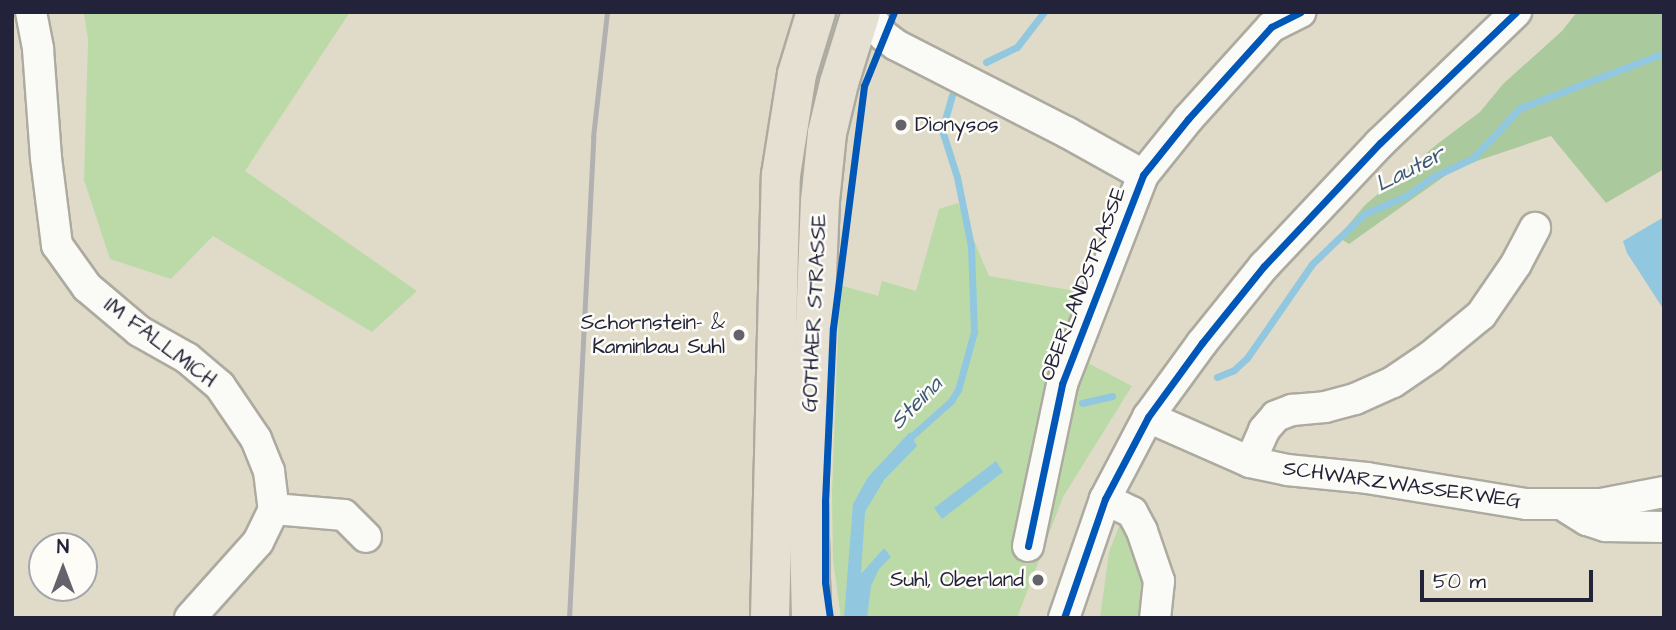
<!DOCTYPE html>
<html>
<head>
<meta charset="utf-8">
<style>
	body { margin:0 }
	#map { position:relative; width:1676px; height:630px; overflow:hidden; background:#e0dbc8; font-family:"Architects Daughter",sans-serif }
	div>[style] { position:absolute }
	.green>* { inset:0; background:#bcdaa8 }
	.forest>* { inset:0; background:#aac99d }
	.water>* { inset:0; background:#91c8e0 }
	.stream>* { height:7px; margin:-3.5px; padding:0 3.5px; transform-origin:3.5px; border-radius:3.5px; background:#91c8e0 }
	.roads { filter:drop-shadow(2px 0 #adaaa0) drop-shadow(-2px 0 #adaaa0) drop-shadow(0 2px #adaaa0) drop-shadow(0 -2px #adaaa0) }
	.minor>* { height:30px; margin:-15px; padding:0 15px; transform-origin:15px; border-radius:15px; background:#fafaf7 }
	.major>* { height:38px; margin:-19px; padding:0 19px; transform-origin:19px; border-radius:19px; background:#e6e0d2 }
	.rail>* { height:5px; margin:-2.5px; padding:0 2.5px; transform-origin:2.5px; border-radius:2.5px; background:#b2b1b2 }
	.cycleway>* { height:7px; margin:-3.5px; padding:0 3.5px; transform-origin:3.5px; border-radius:3.5px; background:#0057b8 }
	.dots>* { width:19px; height:19px; translate:-50% -50%; box-sizing:border-box; border:4px solid #fdfcf7; border-radius:50% }
	span { translate:-50% -50%; white-space:nowrap; text-align:center; line-height:1.15; -webkit-text-stroke:5px #fdfcf7; paint-order:stroke }
	.poi-label { font-size:21px; color:#22223b }
	.left { translate:0 -50%; text-align:left }
	.right { translate:-100% -50%; text-align:right }
	.street-label { font-size:21px; color:#22223b }
	.water-label { font-size:23px; color:#3d5979; font-style:italic }
	.frame { position:absolute; inset:0; border:14px solid #22223b; pointer-events:none }
	.north { position:absolute; left:28px; top:532px; width:70px; height:70px; box-sizing:border-box; background:#fdfcf7; border:2px solid #a5a5ac; border-radius:50%; rotate:0deg; font-size:19px; font-weight:700; line-height:28px; text-align:center; color:#22223b }
	.north::after { content:''; display:block; margin:auto; width:24px; height:32px; background:#64636c; clip-path:polygon(50% 0,100% 100%,50% 72%,0 100%) }
	.scale { position:absolute; left:1420px; top:570px; width:173px; height:32px; box-sizing:border-box; border:4px solid #22223b; border-top:0; padding-left:9px; font-size:21px; line-height:24px; white-space:nowrap; color:#22223b; -webkit-text-stroke:5px #fdfcf7; paint-order:stroke }
</style>
</head>
<body>
<div id="map">
	<div class="green">
		<div style="clip-path:polygon(84px 12px,350px 12px,245px 171px,417px 291px,372px 332px,213px 236px,171px 279px,110px 259px,84px 180px,88px 40px)"></div>
		<div style="clip-path:polygon(958px 203px,989px 276px,1087px 293px,1065px 351px,1132px 386px,1063px 497px,1017px 618px,841px 618px,833px 561px,832px 493px,840px 285px,878px 296px,882px 281px,916px 291px,939px 209px)"></div>
		<div style="clip-path:polygon(1120px 524px,1131px 529px,1144px 559px,1147px 618px,1100px 618px,1109px 552px)"></div>
	</div>
	<div class="forest">
		<div style="clip-path:polygon(1577px 12px,1664px 12px,1664px 169px,1606px 203px,1551px 136px,1456px 168px,1349px 244px,1338px 237px,1365px 205px,1436px 145px,1480px 112px,1503px 84px,1562px 31px)"></div>
	</div>
	<div class="water">
		<div style="clip-path:polygon(1664px 217px,1664px 310px,1627px 253px,1623px 241px)"></div>
		<div style="clip-path:polygon(910px 432px,917px 446px,884px 480px,865px 512px,861px 574px,884px 548px,891px 557px,879px 569px,871px 586px,867px 618px,844px 618px,853px 504px,868px 477px)"></div>
		<div style="clip-path:polygon(996px 461px,1003px 472px,942px 519px,934px 508px)"></div>
	</div>
	<div class="stream">
		<div style="left:986px;top:62px;width:34px;rotate:-26deg"></div>
		<div style="left:1017px;top:47px;width:44px;rotate:-52.4deg"></div>
		<div style="left:1217px;top:377px;width:18px;rotate:-22deg"></div>
		<div style="left:1234px;top:370px;width:18px;rotate:-43deg"></div>
		<div style="left:1247px;top:358px;width:114px;rotate:-55.3deg"></div>
		<div style="left:1312px;top:264px;width:72px;rotate:-43.9deg"></div>
		<div style="left:1364px;top:214px;width:46px;rotate:-23.2deg"></div>
		<div style="left:1406px;top:196px;width:35px;rotate:-35deg"></div>
		<div style="left:1435px;top:176px;width:42px;rotate:-25.3deg"></div>
		<div style="left:1473px;top:158px;width:69px;rotate:-46.8deg"></div>
		<div style="left:1520px;top:108px;width:154px;rotate:-20.9deg"></div>
		<div style="left:1082px;top:403px;width:31px;rotate:-13deg"></div>
		<div style="left:904px;top:443px;width:63px;rotate:-41.8deg"></div>
		<div style="left:951px;top:401px;width:13px;rotate:-58deg"></div>
		<div style="left:958px;top:390px;width:60px;rotate:-74.6deg"></div>
		<div style="left:974px;top:332px;width:86px;rotate:-92deg"></div>
		<div style="left:971px;top:246px;width:70px;rotate:-101.5deg"></div>
		<div style="left:957px;top:177px;width:49px;rotate:-107.7deg"></div>
		<div style="left:942px;top:130px;width:36px;rotate:-74deg"></div>
	</div>
	<div class="roads">
		<div class="minor">
			<div style="left:31px;top:12px;width:38px;rotate:79deg"></div>
			<div style="left:38px;top:49px;width:109px;rotate:85.8deg"></div>
			<div style="left:46px;top:158px;width:88px;rotate:82.8deg"></div>
			<div style="left:57px;top:245px;width:52px;rotate:54.5deg"></div>
			<div style="left:87px;top:287px;width:68px;rotate:40.2deg"></div>
			<div style="left:139px;top:331px;width:55px;rotate:29.4deg"></div>
			<div style="left:187px;top:358px;width:43px;rotate:40.3deg"></div>
			<div style="left:220px;top:386px;width:64px;rotate:55.8deg"></div>
			<div style="left:256px;top:439px;width:35px;rotate:68deg"></div>
			<div style="left:269px;top:471px;width:38px;rotate:83deg"></div>
			<div style="left:867px;top:12px;width:29px;rotate:55deg"></div>
			<div style="left:884px;top:36px;width:15px;rotate:37deg"></div>
			<div style="left:896px;top:45px;width:193px;rotate:27.1deg"></div>
			<div style="left:1068px;top:133px;width:86px;rotate:29.2deg"></div>
			<div style="left:1148px;top:417px;width:111px;rotate:23.8deg"></div>
			<div style="left:1250px;top:462px;width:38px;rotate:12deg"></div>
			<div style="left:1287px;top:470px;width:80px;rotate:5.7deg"></div>
			<div style="left:1367px;top:478px;width:161px;rotate:9.3deg"></div>
			<div style="left:1526px;top:504px;width:75px"></div>
			<div style="left:1601px;top:504px;width:64px;rotate:-10.8deg"></div>
			<div style="left:1250px;top:462px;width:35px;rotate:-66deg"></div>
			<div style="left:1264px;top:430px;width:18px;rotate:-49deg"></div>
			<div style="left:1276px;top:416px;width:17px;rotate:-21deg"></div>
			<div style="left:1292px;top:410px;width:33px;rotate:-5deg"></div>
			<div style="left:1325px;top:407px;width:31px;rotate:-15deg"></div>
			<div style="left:1355px;top:399px;width:42px;rotate:-24.1deg"></div>
			<div style="left:1393px;top:382px;width:46px;rotate:-34.4deg"></div>
			<div style="left:1431px;top:356px;width:65px;rotate:-39.4deg"></div>
			<div style="left:1481px;top:315px;width:62px;rotate:-55.5deg"></div>
			<div style="left:1516px;top:264px;width:41px;rotate:-62.2deg"></div>
			<div style="left:1105px;top:499px;width:30px;rotate:26deg"></div>
			<div style="left:1132px;top:512px;width:21px;rotate:62deg"></div>
			<div style="left:1142px;top:531px;width:53px;rotate:71.2deg"></div>
			<div style="left:1159px;top:581px;width:37px;rotate:96deg"></div>
			<div style="left:1566px;top:507px;width:25px;rotate:32deg"></div>
			<div style="left:1587px;top:520px;width:20px;rotate:18deg"></div>
			<div style="left:1606px;top:526px;width:58px;rotate:1deg"></div>
			<div style="left:274px;top:509px;width:70px;rotate:4.9deg"></div>
			<div style="left:344px;top:515px;width:31px;rotate:45deg"></div>
			<div style="left:1028px;top:546px;width:166px;rotate:-78.1deg"></div>
			<div style="left:1062px;top:384px;width:224px;rotate:-68.8deg"></div>
			<div style="left:1143px;top:175px;width:72px;rotate:-51.2deg"></div>
			<div style="left:1188px;top:119px;width:124px;rotate:-47.9deg"></div>
			<div style="left:1271px;top:27px;width:33px;rotate:-27deg"></div>
			<div style="left:190px;top:618px;width:102px;rotate:-48.2deg"></div>
			<div style="left:258px;top:542px;width:37px;rotate:-64deg"></div>
			<div style="left:1064px;top:618px;width:126px;rotate:-71deg"></div>
			<div style="left:1105px;top:499px;width:93px;rotate:-62.3deg"></div>
			<div style="left:1148px;top:417px;width:92px;rotate:-53.9deg"></div>
			<div style="left:1202px;top:343px;width:99px;rotate:-51.2deg"></div>
			<div style="left:1264px;top:266px;width:169px;rotate:-46.7deg"></div>
			<div style="left:1380px;top:143px;width:189px;rotate:-43.9deg"></div>
		</div>
		<div class="major">
			<div style="left:770px;top:618px;width:443px;rotate:-88.6deg"></div>
			<div style="left:781px;top:175px;width:102px;rotate:-81deg"></div>
			<div style="left:797px;top:74px;width:65px;rotate:-73deg"></div>
			<div style="left:811px;top:618px;width:119px;rotate:-91.4deg"></div>
			<div style="left:808px;top:499px;width:298px;rotate:-87.7deg"></div>
			<div style="left:820px;top:201px;width:68px;rotate:-84.1deg"></div>
			<div style="left:827px;top:133px;width:51px;rotate:-76.5deg"></div>
			<div style="left:839px;top:83px;width:74px;rotate:-72.8deg"></div>
		</div>
	</div>
	<div class="rail">
		<div style="left:569px;top:618px;width:482px;rotate:-87.1deg"></div>
		<div style="left:593px;top:137px;width:126px;rotate:-83.6deg"></div>
	</div>
	<div class="cycleway">
		<div style="left:1028px;top:546px;width:166px;rotate:-78.1deg"></div>
		<div style="left:1062px;top:384px;width:224px;rotate:-68.8deg"></div>
		<div style="left:1143px;top:175px;width:72px;rotate:-51.2deg"></div>
		<div style="left:1188px;top:119px;width:124px;rotate:-47.9deg"></div>
		<div style="left:1271px;top:27px;width:33px;rotate:-27deg"></div>
		<div style="left:830px;top:618px;width:36px;rotate:-98deg"></div>
		<div style="left:825px;top:582px;width:81px;rotate:-90deg"></div>
		<div style="left:825px;top:501px;width:173px;rotate:-87.4deg"></div>
		<div style="left:833px;top:328px;width:244px;rotate:-82.7deg"></div>
		<div style="left:864px;top:86px;width:80px;rotate:-67.9deg"></div>
		<div style="left:1064px;top:618px;width:126px;rotate:-71deg"></div>
		<div style="left:1105px;top:499px;width:93px;rotate:-62.3deg"></div>
		<div style="left:1148px;top:417px;width:92px;rotate:-53.9deg"></div>
		<div style="left:1202px;top:343px;width:99px;rotate:-51.2deg"></div>
		<div style="left:1264px;top:266px;width:169px;rotate:-46.7deg"></div>
		<div style="left:1380px;top:143px;width:189px;rotate:-43.9deg"></div>
	</div>
	<div class="dots">
		<div style="left:901px;top:125px;background:#64636c"></div>
		<div style="left:739px;top:335px;background:#64636c"></div>
		<div style="left:1038px;top:580px;background:#64636c"></div>
	</div>
	<div class="poi-label">
		<span class="left" style="left:915px;top:125px">Dionysos</span>
		<span class="right" style="left:725px;top:335px">Schornstein- &amp;<br>Kaminbau Suhl</span>
		<span class="right" style="left:1024px;top:580px">Suhl, Oberland</span>
	</div>
	<div class="street-label">
		<span style="left:1083px;top:284px;rotate:-69deg">OBERLANDSTRASSE</span>
		<span style="left:815px;top:313px;rotate:-87deg">GOTHAER STRASSE</span>
		<span style="left:160px;top:343px;rotate:37deg">IM FALLMICH</span>
		<span style="left:1402px;top:485px;rotate:8deg">SCHWARZWASSERWEG</span>
	</div>
	<div class="water-label">
		<span style="left:1410px;top:169px;rotate:-27deg">Lauter</span>
		<span style="left:916px;top:403px;rotate:-45deg">Steina</span>
	</div>
	<div class="frame"></div>
	<div class="north">N</div>
	<div class="scale">50 m</div>
</div>
</body>
</html>
